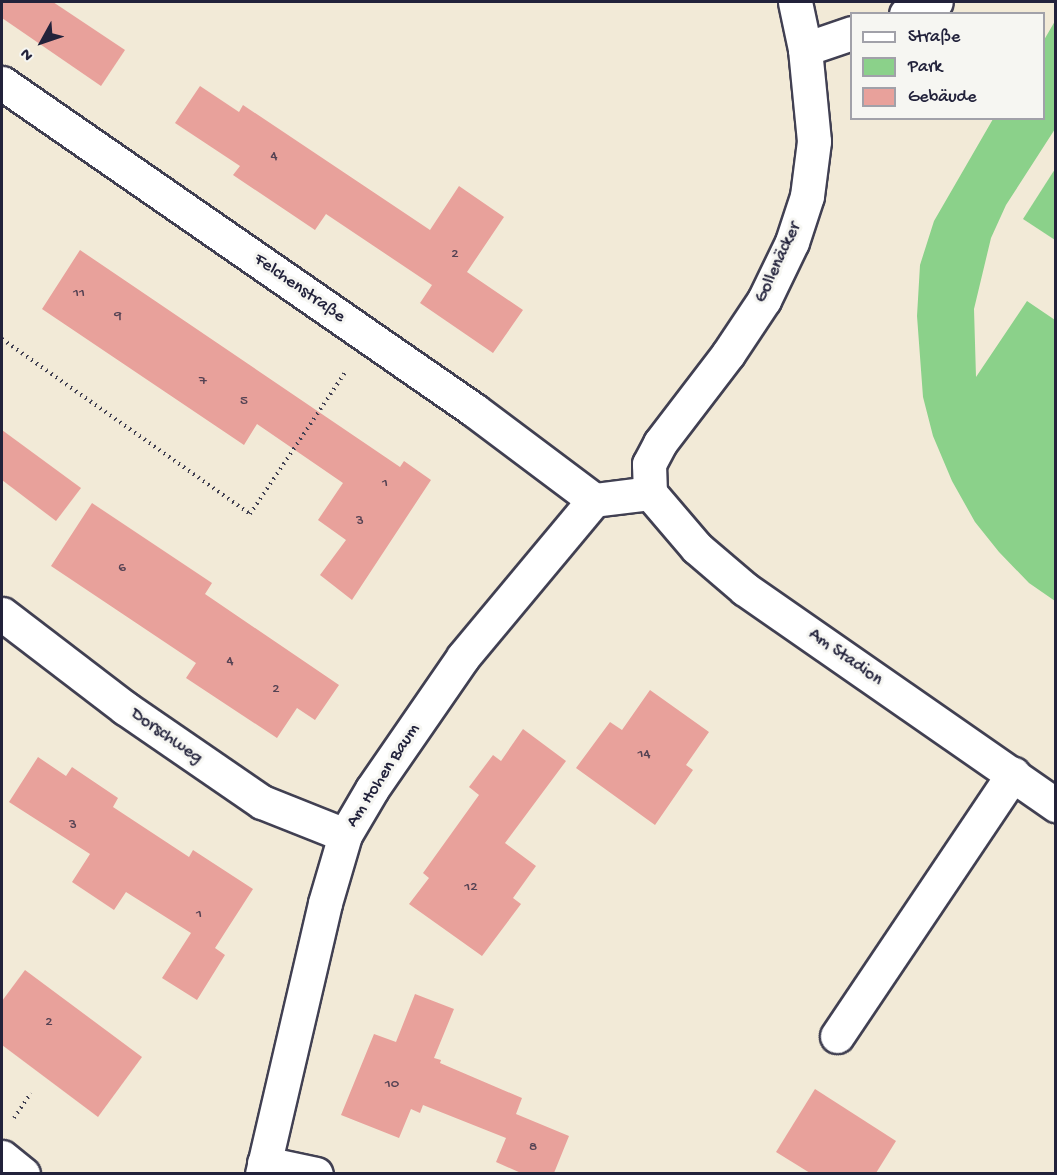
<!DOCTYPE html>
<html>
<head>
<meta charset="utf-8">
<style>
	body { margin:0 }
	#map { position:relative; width:1057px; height:1175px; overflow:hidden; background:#f2ead7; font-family:"Gochi Hand",sans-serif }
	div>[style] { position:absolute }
	.green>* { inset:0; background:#8bd18a }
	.building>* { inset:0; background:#e8a19b }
	.path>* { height:4px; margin-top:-2px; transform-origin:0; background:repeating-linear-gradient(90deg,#414052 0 1.5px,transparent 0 6px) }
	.roads { filter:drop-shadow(2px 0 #414052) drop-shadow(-2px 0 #414052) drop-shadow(0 2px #414052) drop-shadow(0 -2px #414052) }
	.minor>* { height:33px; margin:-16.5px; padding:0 16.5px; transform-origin:16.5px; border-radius:16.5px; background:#fff }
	span { translate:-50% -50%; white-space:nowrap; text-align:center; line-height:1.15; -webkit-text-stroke:6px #f6f6f2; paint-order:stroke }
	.number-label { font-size:15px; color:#544253 }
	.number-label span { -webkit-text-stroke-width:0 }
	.street-label { font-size:18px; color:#22223b }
	.frame { position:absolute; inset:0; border:3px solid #22223b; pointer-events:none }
	.legend { position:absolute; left:850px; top:12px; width:195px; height:108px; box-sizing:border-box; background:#f6f6f2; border:2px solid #a1a1a9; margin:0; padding:8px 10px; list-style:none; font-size:18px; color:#22223b }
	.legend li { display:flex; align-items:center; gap:12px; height:30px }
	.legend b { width:30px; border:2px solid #a1a1a9 }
	.north { position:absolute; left:12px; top:12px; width:60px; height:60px; -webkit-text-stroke:4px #f6f6f2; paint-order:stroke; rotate:230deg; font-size:16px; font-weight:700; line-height:24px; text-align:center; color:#22223b }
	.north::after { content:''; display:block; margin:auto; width:21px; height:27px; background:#22223b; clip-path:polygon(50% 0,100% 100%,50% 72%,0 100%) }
</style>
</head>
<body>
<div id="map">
	<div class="green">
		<div style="clip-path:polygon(1055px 21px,1055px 129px,1006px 205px,991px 238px,974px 309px,976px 377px,1027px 301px,1055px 320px,1055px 601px,1029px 583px,999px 552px,975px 522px,952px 481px,933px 436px,923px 397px,917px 316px,920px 265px,934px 221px,993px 119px,1044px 118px,1044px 40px)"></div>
		<div style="clip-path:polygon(1055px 169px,1055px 240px,1023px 219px)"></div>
	</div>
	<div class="building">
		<div style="clip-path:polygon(2px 2px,53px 2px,125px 50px,101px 86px,2px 18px)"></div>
		<div style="clip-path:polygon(200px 86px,239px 112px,243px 105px,430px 230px,459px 186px,504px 217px,467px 272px,523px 310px,493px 353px,420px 303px,432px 285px,326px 214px,315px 230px,233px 175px,240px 166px,175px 123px)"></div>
		<div style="clip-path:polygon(80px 250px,400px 467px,404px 461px,431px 480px,352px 600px,320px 575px,346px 540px,318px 520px,343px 483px,257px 424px,244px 445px,42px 309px)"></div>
		<div style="clip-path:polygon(2px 430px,81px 488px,56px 521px,2px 480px)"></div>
		<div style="clip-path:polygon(92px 503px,212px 583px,205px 594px,339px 685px,315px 720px,297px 708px,277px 738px,186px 678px,196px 663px,51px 566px)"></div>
		<div style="clip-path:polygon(650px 690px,709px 732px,686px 765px,693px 770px,655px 825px,576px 768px,610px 722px,622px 730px)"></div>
		<div style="clip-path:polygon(523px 729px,566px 761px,505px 843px,536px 866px,513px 898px,521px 904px,482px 956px,409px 904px,429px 878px,423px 873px,479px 795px,469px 787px,493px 755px,501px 761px)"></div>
		<div style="clip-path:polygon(38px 757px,66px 776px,72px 767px,118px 798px,113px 807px,189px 857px,193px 850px,253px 889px,215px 948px,225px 955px,197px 1000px,162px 978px,191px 933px,126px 892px,114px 910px,72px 882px,90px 854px,9px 802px)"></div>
		<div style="clip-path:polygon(25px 970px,142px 1057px,98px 1117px,2px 1045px,2px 1001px)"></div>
		<div style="clip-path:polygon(415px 994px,454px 1009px,434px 1058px,441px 1060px,440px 1063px,522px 1098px,516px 1114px,569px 1136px,554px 1173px,521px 1173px,496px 1162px,506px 1138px,423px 1105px,420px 1113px,411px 1109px,399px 1138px,341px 1115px,374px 1034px,396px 1042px)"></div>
		<div style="clip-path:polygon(815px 1089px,896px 1141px,876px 1173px,810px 1173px,776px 1152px)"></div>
	</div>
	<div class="path">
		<div style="left:2px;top:339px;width:304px;rotate:35.2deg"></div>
		<div style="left:250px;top:514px;width:172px;rotate:-56.1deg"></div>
		<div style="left:14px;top:1118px;width:30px;rotate:-56deg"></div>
	</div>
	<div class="roads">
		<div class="minor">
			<div style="left:906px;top:14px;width:32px;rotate:-22deg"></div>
			<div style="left:805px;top:49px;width:50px;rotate:-18.8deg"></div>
			<div style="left:2px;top:83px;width:574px;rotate:34.71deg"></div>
			<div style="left:474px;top:410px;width:150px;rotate:36.9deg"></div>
			<div style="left:650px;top:493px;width:29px;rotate:-92deg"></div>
			<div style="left:649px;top:464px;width:24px;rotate:-62deg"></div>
			<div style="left:660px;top:443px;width:112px;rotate:-52.6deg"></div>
			<div style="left:728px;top:354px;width:65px;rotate:-56.3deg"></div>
			<div style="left:764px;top:300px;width:64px;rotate:-64.2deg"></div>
			<div style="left:792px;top:242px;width:48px;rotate:-71.9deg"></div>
			<div style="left:807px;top:196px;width:55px;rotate:-82.7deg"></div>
			<div style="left:814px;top:141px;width:92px;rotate:-95.6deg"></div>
			<div style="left:805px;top:49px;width:48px;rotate:-102deg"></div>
			<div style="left:650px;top:493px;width:72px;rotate:49.5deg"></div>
			<div style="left:697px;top:548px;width:63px;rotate:40.5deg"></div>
			<div style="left:745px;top:589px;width:379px;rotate:34.8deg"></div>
			<div style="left:594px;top:500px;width:56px;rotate:-7.1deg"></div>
			<div style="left:2px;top:614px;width:155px;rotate:37.4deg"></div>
			<div style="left:125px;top:708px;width:166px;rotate:34.5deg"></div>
			<div style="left:262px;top:802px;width:89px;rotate:21.7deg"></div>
			<div style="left:837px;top:1036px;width:316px;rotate:-56.1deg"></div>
			<div style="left:2px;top:1157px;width:27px;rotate:39deg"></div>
			<div style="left:264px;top:1163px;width:53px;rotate:11.9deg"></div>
			<div style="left:262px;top:1174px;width:278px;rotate:-76.9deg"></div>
			<div style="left:325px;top:903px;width:71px;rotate:-73.6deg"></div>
			<div style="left:345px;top:835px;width:53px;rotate:-59.6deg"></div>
			<div style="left:372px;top:789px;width:160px;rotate:-55.4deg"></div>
			<div style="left:463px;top:657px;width:204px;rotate:-50.2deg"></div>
		</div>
	</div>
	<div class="number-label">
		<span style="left:274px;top:157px">4</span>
		<span style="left:455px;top:255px">2</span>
		<span style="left:79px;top:294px">11</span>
		<span style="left:118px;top:317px">9</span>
		<span style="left:203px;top:382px">7</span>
		<span style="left:244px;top:402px">5</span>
		<span style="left:385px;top:484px">1</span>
		<span style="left:360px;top:522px">3</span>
		<span style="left:122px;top:569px">6</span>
		<span style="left:230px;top:662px">4</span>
		<span style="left:276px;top:690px">2</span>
		<span style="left:644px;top:755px">14</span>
		<span style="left:73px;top:826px">3</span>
		<span style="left:471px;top:888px">12</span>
		<span style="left:199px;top:915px">1</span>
		<span style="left:49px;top:1023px">2</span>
		<span style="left:392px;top:1085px">10</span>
		<span style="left:533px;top:1148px">8</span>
	</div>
	<div class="street-label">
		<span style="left:779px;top:263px;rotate:-65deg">Gollenäcker</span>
		<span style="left:299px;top:289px;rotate:35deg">Felchenstraße</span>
		<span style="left:845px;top:658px;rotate:35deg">Am Stadion</span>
		<span style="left:166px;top:737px;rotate:35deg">Dorschweg</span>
		<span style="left:384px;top:776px;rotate:-57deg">Am Hohen Baum</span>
	</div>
	<div class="frame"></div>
	<ul class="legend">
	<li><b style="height:8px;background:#fff"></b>Straße</li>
	<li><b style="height:16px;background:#8bd18a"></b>Park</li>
	<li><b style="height:16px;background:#e8a19b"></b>Gebäude</li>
	</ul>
	<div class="north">N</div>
</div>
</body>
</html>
